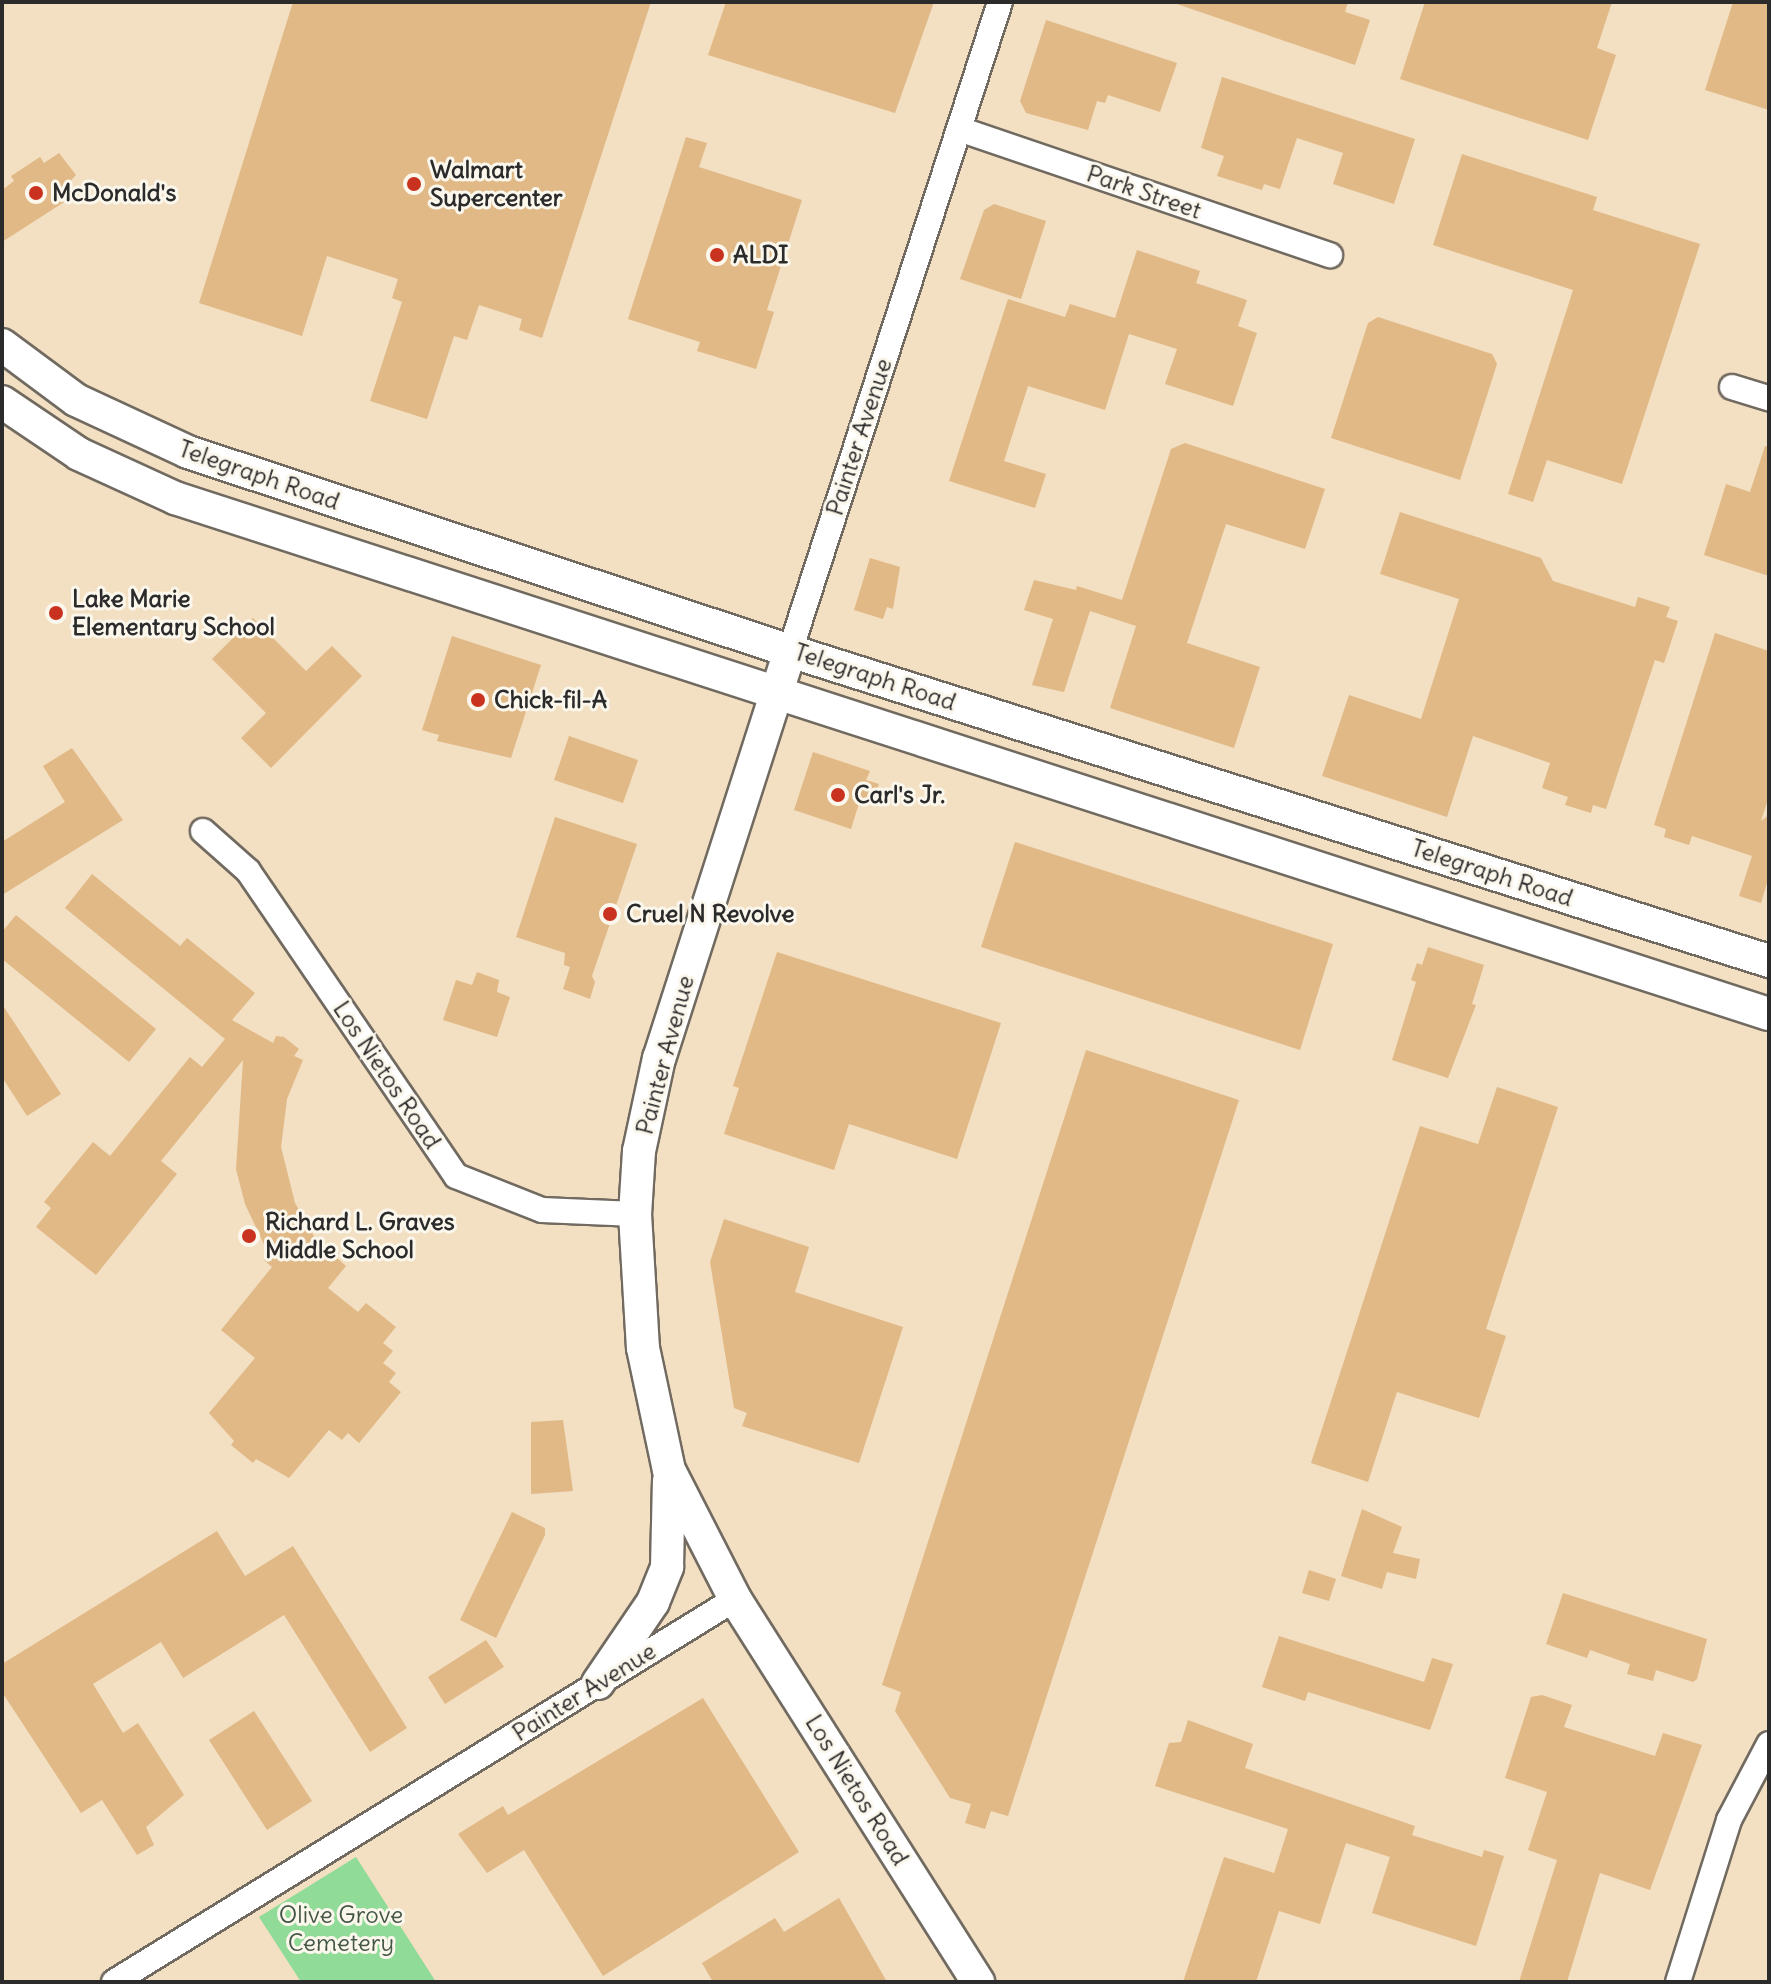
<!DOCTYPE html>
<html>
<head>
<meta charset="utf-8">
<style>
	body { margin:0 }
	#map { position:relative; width:1771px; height:1984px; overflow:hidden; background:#f3dfc2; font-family:Delius,sans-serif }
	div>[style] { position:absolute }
	.green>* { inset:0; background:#90db97 }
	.building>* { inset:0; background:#e1b986 }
	.roads { filter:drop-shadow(2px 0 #716a60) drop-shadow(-2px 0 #716a60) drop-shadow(0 2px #716a60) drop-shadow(0 -2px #716a60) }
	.minor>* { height:24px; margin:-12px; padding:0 12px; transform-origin:12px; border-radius:12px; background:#fff }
	.major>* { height:32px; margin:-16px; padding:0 16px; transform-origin:16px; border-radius:16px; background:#fff }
	.dots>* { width:22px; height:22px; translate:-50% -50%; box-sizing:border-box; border:4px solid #fbf7ec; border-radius:50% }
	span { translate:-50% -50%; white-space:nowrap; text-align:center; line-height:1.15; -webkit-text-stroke:6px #fbf7ec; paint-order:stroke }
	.poi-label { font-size:24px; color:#2b2b2b; font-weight:700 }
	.left { translate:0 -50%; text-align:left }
	.street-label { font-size:24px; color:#2b2b2b }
	.park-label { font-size:24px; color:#445746 }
	.frame { position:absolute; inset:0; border:4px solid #2b2b2b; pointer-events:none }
</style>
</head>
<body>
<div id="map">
	<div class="green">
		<div style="clip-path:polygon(356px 1857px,365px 1871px,436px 1982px,301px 1982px,259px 1917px)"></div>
	</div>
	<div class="building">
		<div style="clip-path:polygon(293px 2px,651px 2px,542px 338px,519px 330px,522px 319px,479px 305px,467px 340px,454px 336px,427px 419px,370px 401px,402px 302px,392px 298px,398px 279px,327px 256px,302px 336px,199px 303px)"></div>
		<div style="clip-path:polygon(726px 2px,934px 2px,895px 113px,708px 55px)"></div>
		<div style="clip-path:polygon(1171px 2px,1348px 2px,1345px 12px,1370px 20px,1355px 65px)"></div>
		<div style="clip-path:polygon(1425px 2px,1612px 2px,1597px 48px,1616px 55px,1588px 140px,1400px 79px)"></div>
		<div style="clip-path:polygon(1733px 2px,1769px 2px,1769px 110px,1705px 90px)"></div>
		<div style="clip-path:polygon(1046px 20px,1177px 63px,1160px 112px,1108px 95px,1105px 103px,1097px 101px,1088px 130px,1026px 113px,1020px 101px)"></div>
		<div style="clip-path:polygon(1222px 77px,1415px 139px,1394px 204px,1333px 184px,1343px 153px,1297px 138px,1280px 189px,1264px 184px,1262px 190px,1217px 176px,1224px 156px,1201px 148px)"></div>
		<div style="clip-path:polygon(686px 137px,707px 143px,699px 167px,802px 200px,767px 310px,774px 312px,756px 369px,697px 351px,700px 342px,628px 319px)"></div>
		<div style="clip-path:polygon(59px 153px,76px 175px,66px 186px,72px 197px,2px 242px,2px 190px,14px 181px,11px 176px,40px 157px,44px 163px)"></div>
		<div style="clip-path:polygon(1462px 154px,1597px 197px,1593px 210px,1700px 244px,1622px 484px,1547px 460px,1533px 502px,1508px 494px,1573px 290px,1433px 245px)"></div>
		<div style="clip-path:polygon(994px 204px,1046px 221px,1021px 299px,960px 279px,984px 210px)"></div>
		<div style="clip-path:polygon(1137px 250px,1200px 271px,1196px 283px,1247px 300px,1238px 326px,1257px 333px,1233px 406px,1165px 384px,1177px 349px,1129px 334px,1105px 410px,1028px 386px,1004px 461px,1046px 474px,1035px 508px,949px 481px,1008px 299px,1065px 317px,1070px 304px,1115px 318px)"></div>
		<div style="clip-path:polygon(1378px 317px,1492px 354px,1497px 364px,1460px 480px,1331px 438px,1368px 323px)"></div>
		<div style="clip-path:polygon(1185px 443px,1325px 489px,1305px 549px,1226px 524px,1187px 643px,1260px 667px,1234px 748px,1110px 708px,1136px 626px,1090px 611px,1064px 692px,1032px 685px,1053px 619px,1024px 610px,1034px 580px,1076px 590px,1077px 586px,1122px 600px,1171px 449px)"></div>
		<div style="clip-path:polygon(1765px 446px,1769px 447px,1769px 576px,1704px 555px,1726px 484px,1750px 492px)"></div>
		<div style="clip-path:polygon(1400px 512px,1541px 558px,1553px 581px,1635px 607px,1638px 597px,1670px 607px,1666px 617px,1678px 621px,1664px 663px,1655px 660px,1606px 809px,1593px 805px,1591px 813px,1565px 805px,1568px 797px,1542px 788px,1550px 763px,1473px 736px,1447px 817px,1322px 776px,1349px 695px,1421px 719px,1459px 599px,1380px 574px)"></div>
		<div style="clip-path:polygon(870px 558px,900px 567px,893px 609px,887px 607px,883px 619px,854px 610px)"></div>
		<div style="clip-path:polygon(253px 618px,306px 671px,332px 646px,362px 676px,271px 768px,241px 738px,266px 713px,212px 659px)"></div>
		<div style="clip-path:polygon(1715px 633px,1769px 651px,1769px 796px,1761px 821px,1769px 815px,1769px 876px,1761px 903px,1739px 896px,1752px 856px,1692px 836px,1689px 845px,1664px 837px,1666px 829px,1654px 825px)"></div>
		<div style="clip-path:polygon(452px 636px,541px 665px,511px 758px,437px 741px,439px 735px,422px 730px)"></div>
		<div style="clip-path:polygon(569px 736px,638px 760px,623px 803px,554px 780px)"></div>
		<div style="clip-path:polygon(72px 748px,123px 820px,2px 895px,2px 842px,65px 802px,43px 766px)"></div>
		<div style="clip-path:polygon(813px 752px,870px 771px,866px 780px,879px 784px,872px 804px,860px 800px,851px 829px,794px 810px)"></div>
		<div style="clip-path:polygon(555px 817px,637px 844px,592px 976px,595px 982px,590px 999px,563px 989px,570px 967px,564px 965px,565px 953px,516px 937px)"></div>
		<div style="clip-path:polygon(1015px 842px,1333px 944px,1300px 1050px,981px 947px)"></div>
		<div style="clip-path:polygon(92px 874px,180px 946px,187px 938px,255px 993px,232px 1020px,273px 1043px,276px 1036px,284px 1037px,299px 1049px,294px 1056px,303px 1060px,287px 1099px,281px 1147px,295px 1203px,315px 1238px,346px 1266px,328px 1288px,358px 1312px,366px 1303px,396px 1327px,383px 1343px,393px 1351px,383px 1363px,396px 1373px,389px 1382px,401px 1392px,359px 1443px,348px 1433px,342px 1440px,329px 1430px,289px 1478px,256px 1459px,253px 1463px,231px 1445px,234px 1441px,209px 1413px,255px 1358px,221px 1330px,272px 1267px,264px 1260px,269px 1255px,245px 1204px,236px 1169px,243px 1060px,161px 1161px,177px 1174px,96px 1275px,36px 1227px,51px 1208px,44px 1202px,93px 1142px,110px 1156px,190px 1057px,202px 1067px,225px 1039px,65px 908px)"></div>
		<div style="clip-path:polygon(16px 915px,156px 1029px,129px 1062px,2px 959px,2px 932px)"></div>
		<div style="clip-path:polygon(1428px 947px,1484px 965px,1472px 1004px,1476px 1005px,1448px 1078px,1392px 1060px,1416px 982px,1411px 980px,1417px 963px,1422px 965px)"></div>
		<div style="clip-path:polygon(777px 952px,1001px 1023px,957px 1159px,849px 1124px,834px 1170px,724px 1134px,739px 1088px,733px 1086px)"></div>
		<div style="clip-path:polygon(477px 972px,499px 980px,497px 992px,510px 997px,497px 1037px,443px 1020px,456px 980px,472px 985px)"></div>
		<div style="clip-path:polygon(2px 1004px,61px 1094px,27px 1116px,2px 1077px)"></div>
		<div style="clip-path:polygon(1086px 1050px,1239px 1100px,1008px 1816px,991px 1811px,985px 1829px,965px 1823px,971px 1804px,950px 1798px,895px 1711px,901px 1692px,882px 1685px)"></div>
		<div style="clip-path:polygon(1497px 1087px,1558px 1107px,1486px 1329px,1506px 1336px,1479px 1418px,1397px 1392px,1368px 1482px,1311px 1463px,1420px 1126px,1478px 1144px)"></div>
		<div style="clip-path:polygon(724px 1219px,809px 1247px,795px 1292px,903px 1327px,859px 1463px,742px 1426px,747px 1413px,734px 1408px,710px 1262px)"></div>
		<div style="clip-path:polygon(563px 1420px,573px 1491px,531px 1494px,531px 1422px)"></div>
		<div style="clip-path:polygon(1362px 1509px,1402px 1527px,1393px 1553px,1420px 1559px,1416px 1579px,1387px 1572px,1382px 1589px,1341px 1576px)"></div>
		<div style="clip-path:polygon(512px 1512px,545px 1528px,545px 1535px,496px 1638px,460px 1620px)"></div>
		<div style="clip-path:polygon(217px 1531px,245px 1576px,293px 1546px,407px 1728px,370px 1752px,284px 1615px,183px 1678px,161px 1642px,93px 1684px,123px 1733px,138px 1723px,184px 1795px,146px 1827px,154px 1845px,137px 1855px,102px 1800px,81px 1813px,2px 1692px,2px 1664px)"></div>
		<div style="clip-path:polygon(1309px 1570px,1336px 1579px,1329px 1601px,1302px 1593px)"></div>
		<div style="clip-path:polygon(1563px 1593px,1707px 1639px,1697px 1679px,1693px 1682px,1656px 1670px,1653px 1681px,1627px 1674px,1630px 1664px,1590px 1650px,1587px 1658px,1546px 1644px)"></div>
		<div style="clip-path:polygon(1279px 1636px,1424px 1682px,1432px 1658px,1453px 1664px,1430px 1730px,1308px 1692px,1305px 1701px,1262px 1687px)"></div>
		<div style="clip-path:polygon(486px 1640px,504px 1667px,445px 1704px,428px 1677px)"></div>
		<div style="clip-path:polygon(1542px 1695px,1572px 1705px,1564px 1727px,1655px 1756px,1663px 1733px,1702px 1745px,1650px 1890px,1600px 1873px,1567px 1982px,1519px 1982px,1557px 1860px,1528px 1850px,1547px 1792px,1505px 1778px,1531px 1697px)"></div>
		<div style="clip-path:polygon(703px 1698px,799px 1852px,603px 1976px,524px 1850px,487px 1873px,458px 1834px,503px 1806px,508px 1815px)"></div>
		<div style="clip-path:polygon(254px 1711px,312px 1801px,267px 1830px,209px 1740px)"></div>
		<div style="clip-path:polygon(1188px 1720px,1253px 1744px,1245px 1768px,1415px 1826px,1412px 1835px,1482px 1857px,1484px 1850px,1504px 1856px,1476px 1946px,1372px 1913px,1390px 1857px,1346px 1843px,1320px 1924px,1279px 1911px,1256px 1982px,1183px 1982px,1224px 1857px,1274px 1873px,1288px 1829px,1155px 1786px,1169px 1743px,1181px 1742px)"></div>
		<div style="clip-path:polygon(839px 1898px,887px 1982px,713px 1982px,702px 1963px,775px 1918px,784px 1932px)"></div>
	</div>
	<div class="roads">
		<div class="minor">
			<div style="left:959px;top:129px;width:392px;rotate:18.8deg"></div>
			<div style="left:1732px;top:387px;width:39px;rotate:17deg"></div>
			<div style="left:790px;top:651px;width:682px;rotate:-72.07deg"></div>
			<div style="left:203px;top:831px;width:60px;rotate:41.6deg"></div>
			<div style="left:248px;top:871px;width:369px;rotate:55.7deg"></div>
			<div style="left:456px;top:1176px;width:92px;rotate:21.6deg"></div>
			<div style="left:542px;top:1210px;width:93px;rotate:2.5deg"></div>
			<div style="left:114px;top:1982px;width:730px;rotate:-31.66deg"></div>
			<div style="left:1678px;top:1982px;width:170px;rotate:-72.5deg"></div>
			<div style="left:1729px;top:1820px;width:86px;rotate:-62.2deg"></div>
		</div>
		<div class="major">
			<div style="left:2px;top:345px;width:92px;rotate:36.6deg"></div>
			<div style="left:76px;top:400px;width:123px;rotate:24.9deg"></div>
			<div style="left:188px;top:452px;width:634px;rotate:18.29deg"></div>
			<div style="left:790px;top:651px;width:1027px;rotate:17.57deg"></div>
			<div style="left:2px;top:402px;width:93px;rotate:34deg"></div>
			<div style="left:79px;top:454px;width:106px;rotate:24.6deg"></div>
			<div style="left:175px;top:498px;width:1675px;rotate:17.94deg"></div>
			<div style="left:790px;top:651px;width:428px;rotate:107.8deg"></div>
			<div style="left:659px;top:1058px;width:95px;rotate:102.1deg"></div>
			<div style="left:639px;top:1151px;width:63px;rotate:93.6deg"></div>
			<div style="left:635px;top:1214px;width:134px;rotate:86.6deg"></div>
			<div style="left:643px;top:1348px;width:125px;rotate:78deg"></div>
			<div style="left:669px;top:1470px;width:145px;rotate:62.9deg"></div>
			<div style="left:735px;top:1599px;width:454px;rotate:57.6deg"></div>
			<div style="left:598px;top:1683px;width:98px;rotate:-55.8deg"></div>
			<div style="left:653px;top:1602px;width:38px;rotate:-68deg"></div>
			<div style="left:667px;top:1567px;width:86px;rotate:-88.7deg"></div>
		</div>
	</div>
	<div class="dots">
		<div style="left:414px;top:184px;background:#c8321e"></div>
		<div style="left:36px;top:193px;background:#c8321e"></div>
		<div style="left:717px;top:255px;background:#c8321e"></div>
		<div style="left:56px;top:613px;background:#c8321e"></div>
		<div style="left:478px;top:700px;background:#c8321e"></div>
		<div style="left:838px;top:795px;background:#c8321e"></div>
		<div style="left:610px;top:914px;background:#c8321e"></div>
		<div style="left:249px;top:1236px;background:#c8321e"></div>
	</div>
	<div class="poi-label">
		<span class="left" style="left:430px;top:184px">Walmart<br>Supercenter</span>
		<span class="left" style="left:52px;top:193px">McDonald's</span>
		<span class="left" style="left:733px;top:255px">ALDI</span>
		<span class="left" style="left:72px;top:613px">Lake Marie<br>Elementary School</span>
		<span class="left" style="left:494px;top:700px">Chick-fil-A</span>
		<span class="left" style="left:854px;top:795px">Carl's Jr.</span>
		<span class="left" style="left:626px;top:914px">Cruel N Revolve</span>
		<span class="left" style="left:265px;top:1236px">Richard L. Graves<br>Middle School</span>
	</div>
	<div class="street-label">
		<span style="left:1144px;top:192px;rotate:19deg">Park Street</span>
		<span style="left:859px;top:437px;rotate:-72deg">Painter Avenue</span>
		<span style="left:259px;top:475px;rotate:19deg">Telegraph Road</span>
		<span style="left:875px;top:677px;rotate:18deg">Telegraph Road</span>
		<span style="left:1492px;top:873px;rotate:18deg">Telegraph Road</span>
		<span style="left:665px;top:1055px;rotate:-75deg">Painter Avenue</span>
		<span style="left:387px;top:1075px;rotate:56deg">Los Nietos Road</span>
		<span style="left:584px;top:1692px;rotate:-32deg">Painter Avenue</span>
		<span style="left:857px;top:1790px;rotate:58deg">Los Nietos Road</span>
	</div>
	<div class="park-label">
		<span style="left:341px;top:1929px">Olive Grove<br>Cemetery</span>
	</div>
	<div class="frame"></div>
</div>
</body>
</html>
